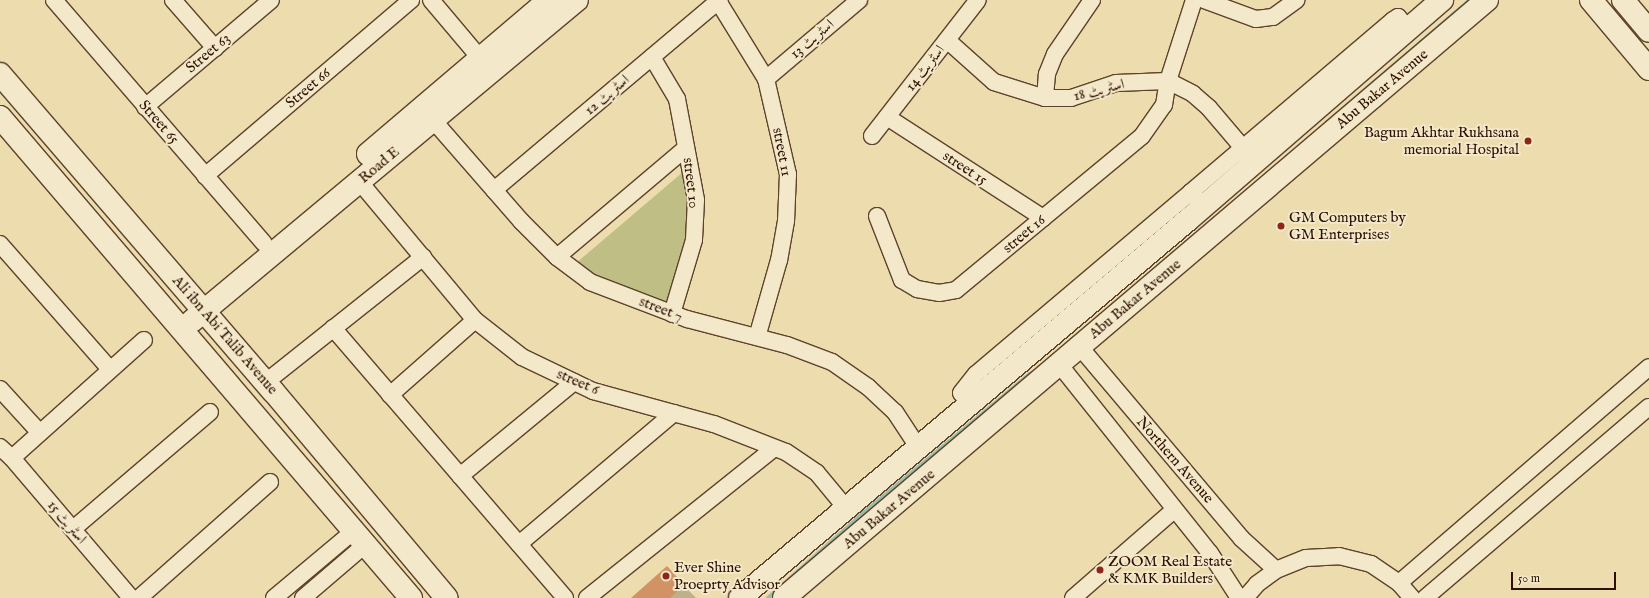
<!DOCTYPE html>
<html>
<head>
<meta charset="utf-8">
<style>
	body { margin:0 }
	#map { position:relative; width:1649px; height:598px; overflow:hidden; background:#eddcad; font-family:"IM FELL English",Amiri,serif }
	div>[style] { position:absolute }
	.green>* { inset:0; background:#bfbe85 }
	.shadow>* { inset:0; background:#0003 }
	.stream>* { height:4px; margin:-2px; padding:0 2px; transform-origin:2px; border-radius:2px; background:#99bbad }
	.building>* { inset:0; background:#d19264 }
	.roads { filter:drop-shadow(1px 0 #5d432b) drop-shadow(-1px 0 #5d432b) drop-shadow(0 1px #5d432b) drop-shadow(0 -1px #5d432b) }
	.street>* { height:16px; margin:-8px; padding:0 8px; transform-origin:8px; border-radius:8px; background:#f3e8ca }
	.secondary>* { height:22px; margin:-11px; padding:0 11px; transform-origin:11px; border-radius:11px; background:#f3e8ca }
	.dots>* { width:11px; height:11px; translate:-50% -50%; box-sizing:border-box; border:2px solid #f3e8ca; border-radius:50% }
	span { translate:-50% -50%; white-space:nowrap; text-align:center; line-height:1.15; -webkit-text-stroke:4px #f3e8ca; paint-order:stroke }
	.street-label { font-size:15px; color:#2d1000 }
	.poi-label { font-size:15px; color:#2d1000 }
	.right { translate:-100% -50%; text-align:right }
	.left { translate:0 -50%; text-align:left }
	.scale { position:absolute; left:1511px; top:572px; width:105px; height:18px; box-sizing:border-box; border:2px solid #2d1000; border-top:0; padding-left:5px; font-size:12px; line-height:14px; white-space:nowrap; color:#2d1000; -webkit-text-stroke:3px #f3e8ca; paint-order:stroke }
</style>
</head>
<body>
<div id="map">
	<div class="green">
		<div style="clip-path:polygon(683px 172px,691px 205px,689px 230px,669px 307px,603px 283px,575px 264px)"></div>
	</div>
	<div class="shadow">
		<div style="clip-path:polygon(667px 568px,696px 598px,632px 598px)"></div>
	</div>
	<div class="stream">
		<div style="left:1326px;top:123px;width:189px;rotate:-40.5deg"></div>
		<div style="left:768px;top:598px;width:123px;rotate:-41.7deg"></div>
		<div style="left:860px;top:516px;width:222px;rotate:-39.9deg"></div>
	</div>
	<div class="building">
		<div style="clip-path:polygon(667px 566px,684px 585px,670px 598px,631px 598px)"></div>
	</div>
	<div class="roads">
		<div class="street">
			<div style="left:54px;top:0;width:321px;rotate:49.2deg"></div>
			<div style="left:173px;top:0;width:64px;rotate:48.8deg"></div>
			<div style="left:431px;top:0;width:76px;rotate:49.8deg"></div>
			<div style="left:1092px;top:0;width:65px;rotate:124.4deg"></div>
			<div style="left:1055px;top:54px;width:22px;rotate:112deg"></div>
			<div style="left:1047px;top:74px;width:24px;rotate:95deg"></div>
			<div style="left:1045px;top:98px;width:26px"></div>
			<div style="left:1071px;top:98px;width:47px;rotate:-18.4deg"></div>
			<div style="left:1116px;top:83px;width:52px;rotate:-2.2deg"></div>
			<div style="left:1168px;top:81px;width:28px;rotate:27deg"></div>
			<div style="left:1193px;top:94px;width:21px;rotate:41deg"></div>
			<div style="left:1209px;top:108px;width:71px;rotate:49.6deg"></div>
			<div style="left:1204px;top:0;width:55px;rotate:20.1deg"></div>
			<div style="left:1256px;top:19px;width:17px;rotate:-7deg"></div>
			<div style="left:1273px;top:17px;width:29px;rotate:-36deg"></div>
			<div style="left:718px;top:1px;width:92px;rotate:58.4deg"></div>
			<div style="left:766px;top:79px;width:98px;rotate:77deg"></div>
			<div style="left:788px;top:174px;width:47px;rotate:92.4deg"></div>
			<div style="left:786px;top:221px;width:40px;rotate:100deg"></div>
			<div style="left:779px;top:260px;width:80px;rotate:105.9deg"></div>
			<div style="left:947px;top:40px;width:63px;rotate:41.8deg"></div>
			<div style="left:994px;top:82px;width:53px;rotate:17.4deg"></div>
			<div style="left:652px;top:57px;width:49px;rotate:59.2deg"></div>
			<div style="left:677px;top:99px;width:103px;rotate:79.3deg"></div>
			<div style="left:696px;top:200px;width:40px;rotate:92.9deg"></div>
			<div style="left:694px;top:240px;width:77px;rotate:106.6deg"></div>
			<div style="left:766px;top:79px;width:122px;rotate:-40.3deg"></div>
			<div style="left:145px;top:107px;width:165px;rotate:-40.3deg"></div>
			<div style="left:887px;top:117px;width:186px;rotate:32.9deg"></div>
			<div style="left:433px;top:120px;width:134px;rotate:48.9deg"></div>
			<div style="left:521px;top:221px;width:51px;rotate:45deg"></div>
			<div style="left:557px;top:257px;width:41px;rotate:37.1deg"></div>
			<div style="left:590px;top:282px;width:104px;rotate:20.9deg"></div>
			<div style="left:687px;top:319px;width:103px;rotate:14.6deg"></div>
			<div style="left:787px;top:345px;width:48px;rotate:20.7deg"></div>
			<div style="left:832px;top:362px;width:44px;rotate:34.8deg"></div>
			<div style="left:868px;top:387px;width:37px;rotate:43deg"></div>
			<div style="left:895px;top:412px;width:42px;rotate:56.7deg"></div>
			<div style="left:872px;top:136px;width:172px;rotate:-52.1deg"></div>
			<div style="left:205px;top:176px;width:271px;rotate:-40.5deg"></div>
			<div style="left:359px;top:181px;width:181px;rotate:50.2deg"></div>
			<div style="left:475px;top:320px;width:60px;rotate:38.2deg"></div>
			<div style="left:522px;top:357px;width:79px;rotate:25.6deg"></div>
			<div style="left:593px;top:391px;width:125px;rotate:15.3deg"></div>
			<div style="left:714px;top:424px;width:77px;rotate:21.3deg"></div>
			<div style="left:786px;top:452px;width:37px;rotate:34deg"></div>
			<div style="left:817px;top:473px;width:45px;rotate:50.4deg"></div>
			<div style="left:494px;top:190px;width:295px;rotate:-40.1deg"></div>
			<div style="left:1191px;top:192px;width:265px;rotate:-40.4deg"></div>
			<div style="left:1393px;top:20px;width:6px;rotate:-31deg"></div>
			<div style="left:1398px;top:17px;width:16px;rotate:50deg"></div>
			<div style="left:877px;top:216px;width:69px;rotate:68.7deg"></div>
			<div style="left:902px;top:280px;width:17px;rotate:31deg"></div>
			<div style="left:917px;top:289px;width:22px;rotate:10deg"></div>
			<div style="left:939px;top:293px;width:17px;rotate:-10deg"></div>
			<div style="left:956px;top:290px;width:241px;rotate:-39.6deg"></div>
			<div style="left:1142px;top:136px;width:38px;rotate:-55deg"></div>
			<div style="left:1164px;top:105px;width:24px;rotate:-81deg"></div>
			<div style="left:1168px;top:81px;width:85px;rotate:-72.2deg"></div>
			<div style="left:0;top:244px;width:165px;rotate:48.7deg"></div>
			<div style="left:557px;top:257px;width:169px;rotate:-40.2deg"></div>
			<div style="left:333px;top:328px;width:356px;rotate:49.3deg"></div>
			<div style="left:1079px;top:346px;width:251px;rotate:49.8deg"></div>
			<div style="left:1241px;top:538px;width:47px;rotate:42.4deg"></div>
			<div style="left:1059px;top:364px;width:242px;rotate:51.4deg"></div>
			<div style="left:1210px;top:553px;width:54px;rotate:57.2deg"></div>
			<div style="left:266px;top:382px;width:201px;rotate:-38.5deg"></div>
			<div style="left:0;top:389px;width:59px;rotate:47.7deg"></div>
			<div style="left:390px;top:395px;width:113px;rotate:-41.4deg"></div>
			<div style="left:970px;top:404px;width:14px;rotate:-129deg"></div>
			<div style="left:961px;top:393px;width:24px;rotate:-52deg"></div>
			<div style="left:976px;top:374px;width:282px;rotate:-40.2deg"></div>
			<div style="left:1191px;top:192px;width:19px;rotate:51deg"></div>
			<div style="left:0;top:447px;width:16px;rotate:43deg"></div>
			<div style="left:12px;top:458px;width:184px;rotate:49.6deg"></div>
			<div style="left:12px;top:458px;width:177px;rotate:-41.8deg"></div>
			<div style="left:460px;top:476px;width:148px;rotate:-39.5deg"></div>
			<div style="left:73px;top:529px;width:180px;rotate:-40.5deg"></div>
			<div style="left:519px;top:544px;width:203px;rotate:-40.2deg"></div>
			<div style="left:1399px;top:583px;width:330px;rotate:-40.8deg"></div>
			<div style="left:139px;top:598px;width:175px;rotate:-41.5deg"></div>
			<div style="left:274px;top:598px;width:106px;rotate:-40deg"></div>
			<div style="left:303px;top:598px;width:83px;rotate:-40.6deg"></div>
			<div style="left:587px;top:598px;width:240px;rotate:-38.7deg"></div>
			<div style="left:1073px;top:598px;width:134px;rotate:-41.1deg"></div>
			<div style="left:1245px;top:598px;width:18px;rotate:-49deg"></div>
			<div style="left:1257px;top:584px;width:24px;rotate:-36deg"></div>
			<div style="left:1276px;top:570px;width:32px;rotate:-22deg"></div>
			<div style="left:1306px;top:558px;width:33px;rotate:-3deg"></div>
			<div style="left:1339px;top:556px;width:33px;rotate:14deg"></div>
			<div style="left:1371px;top:564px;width:34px;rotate:34deg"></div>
			<div style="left:1399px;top:583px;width:20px;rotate:49deg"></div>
			<div style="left:1425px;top:598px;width:294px;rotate:-40.5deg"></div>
		</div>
		<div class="secondary">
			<div style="left:1591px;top:0;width:90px;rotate:50deg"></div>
			<div style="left:1623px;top:0;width:40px;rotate:50deg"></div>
			<div style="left:0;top:74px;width:418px;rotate:49.3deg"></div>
			<div style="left:273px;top:391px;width:270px;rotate:50deg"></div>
			<div style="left:0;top:117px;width:633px;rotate:49.49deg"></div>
			<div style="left:368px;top:154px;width:238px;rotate:-40.4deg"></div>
			<div style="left:192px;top:321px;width:501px;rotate:-39.82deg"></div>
			<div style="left:740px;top:598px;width:588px;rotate:-40.17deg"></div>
			<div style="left:1189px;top:219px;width:335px;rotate:-40.9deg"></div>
			<div style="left:784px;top:598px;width:923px;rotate:-40.39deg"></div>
		</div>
	</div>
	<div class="dots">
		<div style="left:1528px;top:141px;background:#8f2418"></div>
		<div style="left:1281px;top:226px;background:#8f2418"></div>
		<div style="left:1100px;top:570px;background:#8f2418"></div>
		<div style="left:666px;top:576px;background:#8f2418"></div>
	</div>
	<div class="street-label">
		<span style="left:812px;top:39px;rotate:-40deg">اسٹریٹ 13</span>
		<span style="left:208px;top:53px;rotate:-40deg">Street 63</span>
		<span style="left:925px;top:68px;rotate:-52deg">اسٹریٹ 14</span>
		<span style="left:308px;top:88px;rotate:-40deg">Street 66</span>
		<span style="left:1382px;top:89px;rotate:-40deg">Abu Bakar Avenue</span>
		<span style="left:1099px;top:90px;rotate:-14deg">اسٹریٹ 18</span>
		<span style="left:607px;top:95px;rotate:-40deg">اسٹریٹ 12</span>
		<span style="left:159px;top:122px;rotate:49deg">Street 65</span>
		<span style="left:782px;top:152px;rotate:79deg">street 11</span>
		<span style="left:379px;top:165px;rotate:-40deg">Road E</span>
		<span style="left:965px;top:168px;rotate:33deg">street 15</span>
		<span style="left:691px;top:183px;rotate:83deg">street 10</span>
		<span style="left:1024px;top:234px;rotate:-40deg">street 16</span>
		<span style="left:1135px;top:299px;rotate:-40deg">Abu Bakar Avenue</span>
		<span style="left:661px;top:309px;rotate:21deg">street 7</span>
		<span style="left:225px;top:335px;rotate:49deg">Ali ibn Abi Talib Avenue</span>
		<span style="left:578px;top:382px;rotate:23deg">street 6</span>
		<span style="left:1175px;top:460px;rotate:49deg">Northern Avenue</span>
		<span style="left:889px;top:509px;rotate:-40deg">Abu Bakar Avenue</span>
		<span style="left:67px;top:522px;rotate:50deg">اسٹریٹ 15</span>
	</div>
	<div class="poi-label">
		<span class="right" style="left:1519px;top:141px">Bagum Akhtar Rukhsana<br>memorial Hospital</span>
		<span class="left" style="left:1289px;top:226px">GM Computers by<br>GM Enterprises</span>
		<span class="left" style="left:1108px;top:570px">ZOOM Real Estate<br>&amp; KMK Builders</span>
		<span class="left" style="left:674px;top:576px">Ever Shine<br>Proeprty Advisor</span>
	</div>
	<div class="scale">50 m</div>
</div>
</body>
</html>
